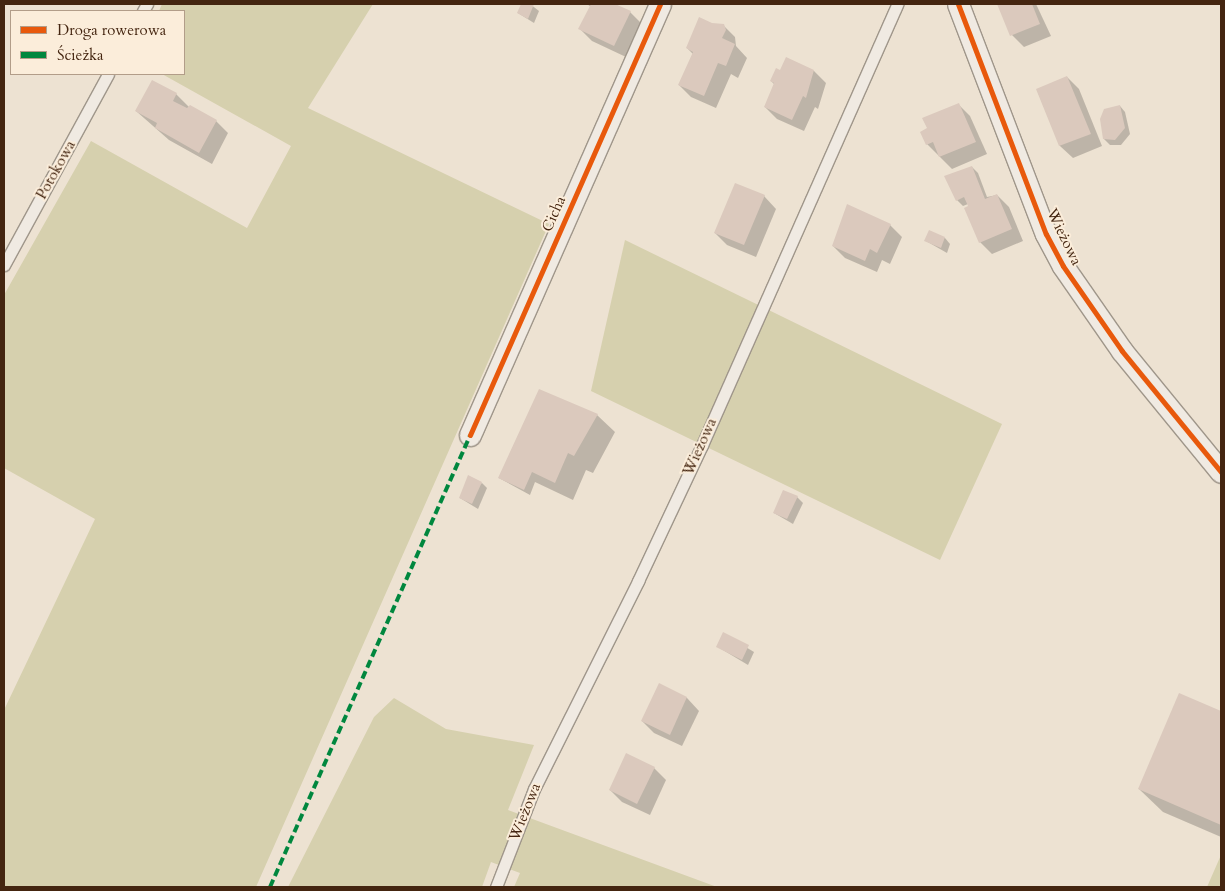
<!DOCTYPE html>
<html>
<head>
<meta charset="utf-8">
<style>
	body { margin:0 }
	#map { position:relative; width:1225px; height:891px; overflow:hidden; background:#ede2d2; font-family:Cardo,serif }
	div>[style] { position:absolute }
	.green>* { inset:0; background:#d6d0ae }
	.shadow>* { inset:0; background:#0003 }
	.building>* { inset:0; background:#dbc9bd }
	.roads { filter:drop-shadow(1px 0 #9f968a) drop-shadow(-1px 0 #9f968a) drop-shadow(0 1px #9f968a) drop-shadow(0 -1px #9f968a) }
	.lane>* { height:11px; margin:-5.5px; padding:0 5.5px; transform-origin:5.5px; border-radius:5.5px; background:#f0eae2 }
	.street>* { height:21px; margin:-10.5px; padding:0 10.5px; transform-origin:10.5px; border-radius:10.5px; background:#f0eae2 }
	.quiet>* { height:4px; margin-top:-2px; transform-origin:0; background:repeating-linear-gradient(90deg,#00873e 0 8px,transparent 0 12px) }
	.cycleway>* { height:5px; margin:-2.5px; padding:0 2.5px; transform-origin:2.5px; border-radius:2.5px; background:#e8590c }
	span { translate:-50% -50%; white-space:nowrap; text-align:center; line-height:1.15; -webkit-text-stroke:4px #fbedda; paint-order:stroke }
	.street-label { font-size:15px; color:#442510 }
	.frame { position:absolute; inset:0; border:5px solid #442510; pointer-events:none }
	.legend { position:absolute; left:10px; top:10px; width:175px; height:65px; box-sizing:border-box; background:#fbedda; border:1px solid #b29d89; margin:0; padding:6px 9px; list-style:none; font-size:15px; color:#442510 }
	.legend li { display:flex; align-items:center; gap:10px; height:25px }
	.legend b { width:25px; border:1px solid #b29d89 }
</style>
</head>
<body>
<div id="map">
	<div class="green">
		<div style="clip-path:polygon(162px 4px,373px 4px,308px 108px,549px 224px,256px 887px,4px 887px,4px 710px,95px 519px,4px 468px,4px 295px,91px 141px,247px 228px,291px 146px,162px 74px,184px 74px,184px 11px,159px 11px)"></div>
		<div style="clip-path:polygon(625px 240px,1002px 424px,940px 560px,591px 391px)"></div>
		<div style="clip-path:polygon(394px 698px,446px 729px,534px 745px,508px 810px,717px 887px,514px 887px,520px 873px,491px 862px,482px 887px,288px 887px,374px 717px)"></div>
		<div style="clip-path:polygon(1221px 855px,1221px 887px,1207px 887px)"></div>
	</div>
	<div class="shadow">
		<div style="clip-path:polygon(523px 4px,530px 4px,539px 11px,534px 23px,518px 13px)"></div>
		<div style="clip-path:polygon(587px 4px,612px 4px,630px 12px,642px 24px,626px 57px,592px 41px,580px 29px,591px 7px)"></div>
		<div style="clip-path:polygon(1000px 4px,1036px 4px,1051px 36px,1024px 47px,1012px 35px)"></div>
		<div style="clip-path:polygon(712px 25px,723px 25px,735px 37px,736px 46px,747px 58px,738px 78px,731px 74px,716px 108px,691px 97px,679px 85px,693px 54px,687px 48px)"></div>
		<div style="clip-path:polygon(781px 71px,814px 71px,826px 83px,818px 109px,815px 107px,804px 131px,777px 119px,765px 107px,775px 85px,771px 81px)"></div>
		<div style="clip-path:polygon(1067px 77px,1079px 89px,1102px 146px,1073px 158px,1060px 146px,1037px 90px)"></div>
		<div style="clip-path:polygon(153px 82px,176px 94px,190px 108px,216px 121px,228px 133px,212px 164px,169px 140px,136px 111px)"></div>
		<div style="clip-path:polygon(958px 104px,970px 116px,987px 154px,952px 169px,927px 144px)"></div>
		<div style="clip-path:polygon(1120px 106px,1125px 112px,1130px 134px,1121px 145px,1110px 145px,1104px 139px)"></div>
		<div style="clip-path:polygon(972px 167px,978px 173px,987px 197px,997px 195px,1009px 207px,1023px 241px,992px 254px,980px 242px,968px 204px,963px 206px,957px 200px)"></div>
		<div style="clip-path:polygon(764px 196px,776px 209px,756px 257px,727px 245px,715px 233px)"></div>
		<div style="clip-path:polygon(848px 206px,890px 225px,902px 237px,890px 264px,882px 260px,877px 272px,845px 258px,833px 246px)"></div>
		<div style="clip-path:polygon(945px 238px,950px 244px,947px 253px,926px 241px)"></div>
		<div style="clip-path:polygon(597px 415px,615px 432px,593px 473px,586px 470px,573px 500px,535px 482px,530px 495px,499px 478px)"></div>
		<div style="clip-path:polygon(482px 483px,487px 488px,478px 509px,460px 498px)"></div>
		<div style="clip-path:polygon(797px 497px,803px 503px,793px 524px,774px 513px)"></div>
		<div style="clip-path:polygon(724px 634px,754px 652px,748px 665px,718px 647px)"></div>
		<div style="clip-path:polygon(659px 685px,687px 698px,699px 711px,682px 746px,654px 733px,642px 721px)"></div>
		<div style="clip-path:polygon(1180px 695px,1221px 712px,1221px 837px,1163px 812px,1139px 789px)"></div>
		<div style="clip-path:polygon(654px 768px,666px 780px,650px 815px,622px 802px,610px 790px)"></div>
	</div>
	<div class="building">
		<div style="clip-path:polygon(521px 4px,534px 4px,528px 19px,517px 13px)"></div>
		<div style="clip-path:polygon(591px 4px,615px 4px,631px 11px,614px 46px,578px 29px)"></div>
		<div style="clip-path:polygon(997px 4px,1032px 4px,1040px 24px,1010px 36px)"></div>
		<div style="clip-path:polygon(699px 17px,712px 23px,724px 24px,726px 30px,722px 38px,735px 44px,726px 66px,718px 63px,704px 96px,678px 85px,693px 52px,686px 48px)"></div>
		<div style="clip-path:polygon(786px 57px,814px 70px,806px 98px,803px 96px,792px 120px,764px 107px,774px 83px,770px 81px,776px 68px,780px 70px)"></div>
		<div style="clip-path:polygon(1067px 76px,1091px 134px,1059px 146px,1036px 89px)"></div>
		<div style="clip-path:polygon(152px 80px,177px 93px,173px 101px,187px 108px,190px 105px,217px 120px,199px 153px,155px 128px,157px 123px,135px 111px)"></div>
		<div style="clip-path:polygon(959px 103px,976px 142px,939px 157px,933px 142px,926px 145px,920px 132px,927px 128px,922px 118px)"></div>
		<div style="clip-path:polygon(1120px 105px,1125px 128px,1115px 140px,1103px 139px,1100px 119px,1104px 109px)"></div>
		<div style="clip-path:polygon(972px 166px,985px 199px,997px 194px,1012px 229px,979px 243px,964px 208px,968px 206px,964px 197px,956px 201px,944px 176px)"></div>
		<div style="clip-path:polygon(735px 183px,765px 195px,744px 245px,714px 233px)"></div>
		<div style="clip-path:polygon(847px 204px,891px 224px,877px 253px,870px 249px,865px 261px,832px 246px)"></div>
		<div style="clip-path:polygon(929px 230px,945px 237px,941px 248px,924px 241px)"></div>
		<div style="clip-path:polygon(539px 389px,598px 414px,574px 456px,568px 453px,555px 483px,532px 472px,524px 490px,498px 478px)"></div>
		<div style="clip-path:polygon(468px 475px,482px 482px,472px 504px,459px 498px)"></div>
		<div style="clip-path:polygon(783px 490px,798px 496px,787px 519px,773px 513px)"></div>
		<div style="clip-path:polygon(723px 632px,749px 645px,742px 660px,716px 647px)"></div>
		<div style="clip-path:polygon(659px 683px,687px 697px,670px 735px,641px 721px)"></div>
		<div style="clip-path:polygon(1179px 693px,1221px 711px,1221px 825px,1138px 789px)"></div>
		<div style="clip-path:polygon(626px 753px,655px 767px,637px 804px,609px 790px)"></div>
	</div>
	<div class="roads">
		<div class="lane">
			<div style="left:143px;top:11px;width:8px;rotate:-60deg"></div>
			<div style="left:4px;top:265px;width:217px;rotate:-61.4deg"></div>
			<div style="left:496px;top:887px;width:105px;rotate:-68.8deg"></div>
			<div style="left:534px;top:789px;width:233px;rotate:-63.4deg"></div>
			<div style="left:638px;top:581px;width:150px;rotate:-64.8deg"></div>
			<div style="left:702px;top:445px;width:482px;rotate:-66.1deg"></div>
		</div>
		<div class="street">
			<div style="left:958px;top:4px;width:246px;rotate:69.1deg"></div>
			<div style="left:1046px;top:234px;width:36px;rotate:62deg"></div>
			<div style="left:1063px;top:266px;width:103px;rotate:55.2deg"></div>
			<div style="left:1122px;top:351px;width:156px;rotate:50.7deg"></div>
			<div style="left:470px;top:435px;width:471px;rotate:-66.2deg"></div>
		</div>
	</div>
	<div class="quiet">
		<div style="left:270px;top:887px;width:494px;rotate:-66.1deg"></div>
	</div>
	<div class="cycleway">
		<div style="left:958px;top:4px;width:246px;rotate:69.1deg"></div>
		<div style="left:1046px;top:234px;width:36px;rotate:62deg"></div>
		<div style="left:1063px;top:266px;width:103px;rotate:55.2deg"></div>
		<div style="left:1122px;top:351px;width:156px;rotate:50.7deg"></div>
		<div style="left:470px;top:435px;width:471px;rotate:-66.2deg"></div>
	</div>
	<div class="street-label">
		<span style="left:56px;top:170px;rotate:-61deg">Potokowa</span>
		<span style="left:554px;top:214px;rotate:-66deg">Cicha</span>
		<span style="left:1064px;top:237px;rotate:64deg">Wieżowa</span>
		<span style="left:700px;top:447px;rotate:-66deg">Wieżowa</span>
		<span style="left:525px;top:812px;rotate:-68deg">Wieżowa</span>
	</div>
	<div class="frame"></div>
	<ul class="legend">
	<li><b style="height:6px;background:#e8590c"></b>Droga rowerowa</li>
	<li><b style="height:6px;background:#00873e"></b>Ścieżka</li>
	</ul>
</div>
</body>
</html>
